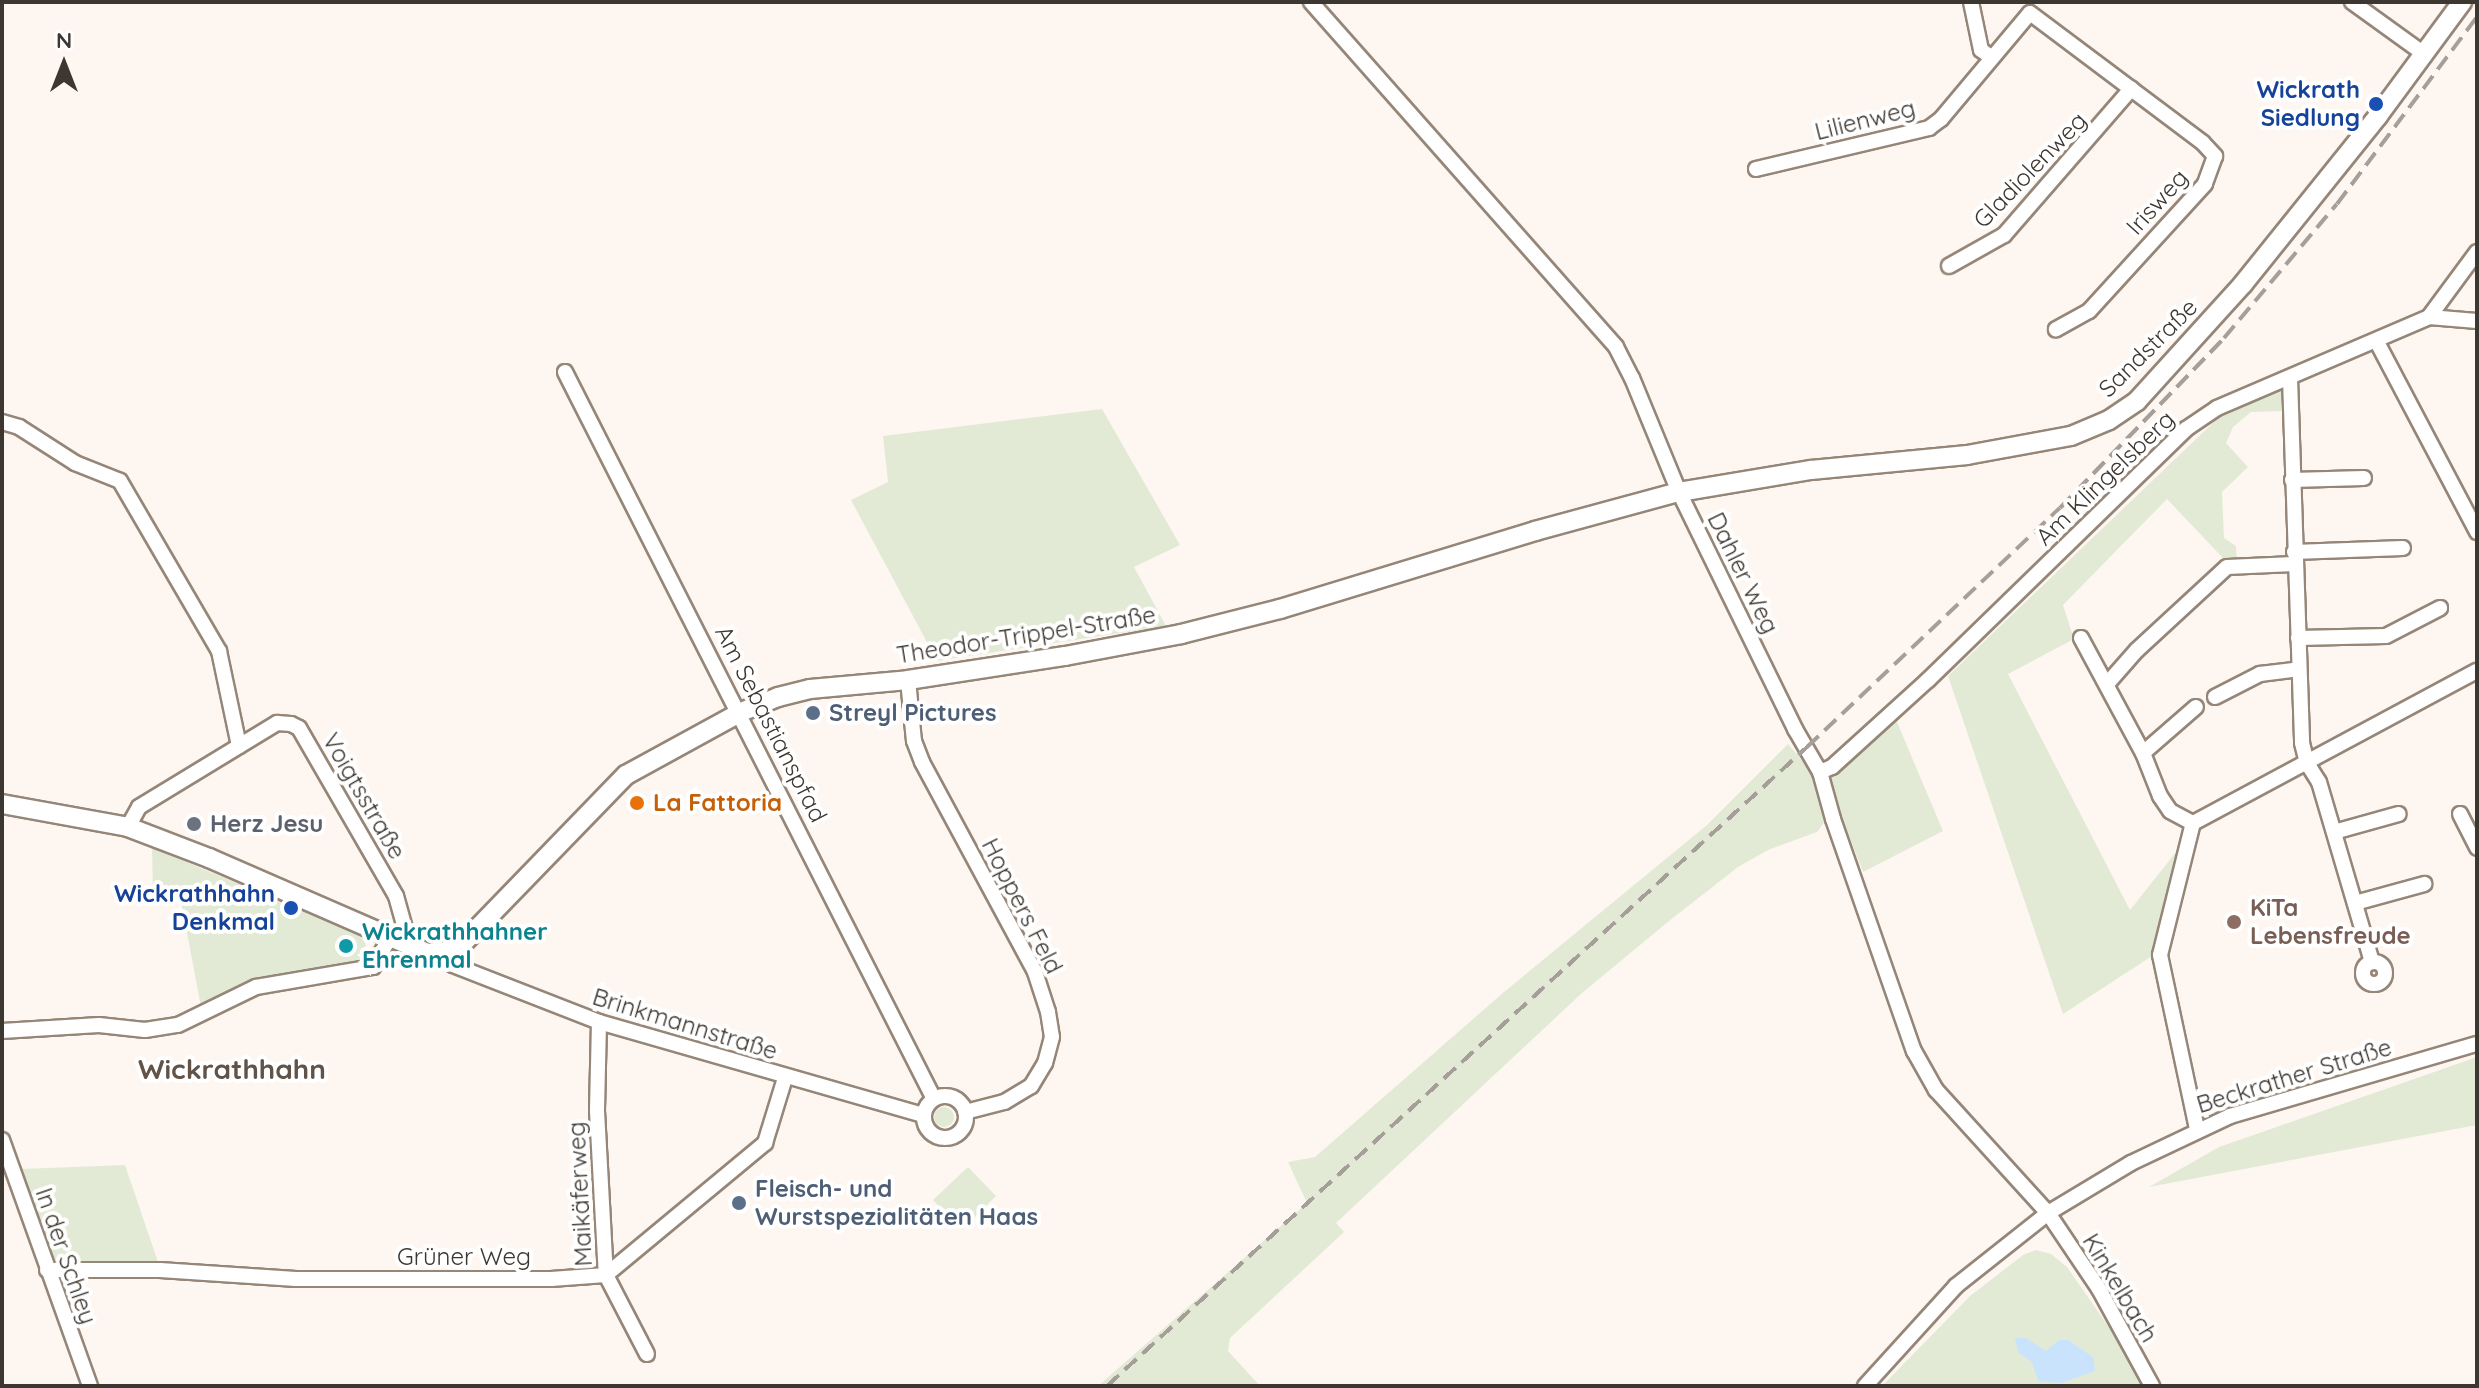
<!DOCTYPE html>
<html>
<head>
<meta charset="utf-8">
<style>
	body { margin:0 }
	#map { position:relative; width:2479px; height:1388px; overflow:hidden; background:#fef7f1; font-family:Quicksand,sans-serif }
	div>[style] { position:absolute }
	.green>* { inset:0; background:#e2ead6 }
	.round { border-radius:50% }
	.water>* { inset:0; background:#c9e3fc }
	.roads { filter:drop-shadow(2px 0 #958678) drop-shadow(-2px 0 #958678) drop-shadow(0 2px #958678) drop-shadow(0 -2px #958678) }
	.minor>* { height:14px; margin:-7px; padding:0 7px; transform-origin:7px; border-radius:7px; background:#fff }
	.minor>.ring { margin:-7px; padding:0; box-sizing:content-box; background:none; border:14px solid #fff; border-radius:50% }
	.major>* { height:18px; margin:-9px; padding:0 9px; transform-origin:9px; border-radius:9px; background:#fff }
	.rail>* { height:4px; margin-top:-2px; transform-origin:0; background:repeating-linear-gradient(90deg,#a69f99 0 16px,transparent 0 24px) }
	.dots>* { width:22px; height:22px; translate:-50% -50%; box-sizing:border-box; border:4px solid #fff; border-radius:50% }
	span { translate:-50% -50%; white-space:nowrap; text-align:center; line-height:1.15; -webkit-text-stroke:8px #fff; paint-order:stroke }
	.transit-label { font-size:24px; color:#164399; font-weight:700 }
	.right { translate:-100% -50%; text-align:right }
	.street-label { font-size:24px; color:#3d3731 }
	.service-label { font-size:24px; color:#4e5e75; font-weight:700 }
	.left { translate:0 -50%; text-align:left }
	.food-label { font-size:24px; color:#c56008; font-weight:700 }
	.worship-label { font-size:24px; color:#5b616d; font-weight:700 }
	.education-label { font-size:24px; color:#785e54; font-weight:700 }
	.culture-label { font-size:24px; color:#0d838f; font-weight:700 }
	.quarter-label { font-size:28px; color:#615347; font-weight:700 }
	.frame { position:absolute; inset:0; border:4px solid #3d3731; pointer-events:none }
	.north { position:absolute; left:24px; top:24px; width:80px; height:80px; -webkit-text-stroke:6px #fff; paint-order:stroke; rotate:0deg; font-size:22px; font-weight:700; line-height:32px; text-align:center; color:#3d3731 }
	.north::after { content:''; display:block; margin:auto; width:28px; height:36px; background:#3d3731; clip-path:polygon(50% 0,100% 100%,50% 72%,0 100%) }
</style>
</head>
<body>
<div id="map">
	<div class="green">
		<div style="clip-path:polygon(2284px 388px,2286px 411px,2251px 412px,2233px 427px,2226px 443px,2248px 467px,2222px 492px,2224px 538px,2236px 546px,2237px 564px,2224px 564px,2223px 558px,2167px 499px,2063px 605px,2074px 639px,2008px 674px,2130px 910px,2180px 847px,2152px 956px,2063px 1014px,1948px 676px,2217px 419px)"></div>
		<div style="clip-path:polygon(1102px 409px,1180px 545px,1134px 567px,1166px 626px,937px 661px,851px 500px,888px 482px,883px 436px)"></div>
		<div style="clip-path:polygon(1894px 715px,1943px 831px,1863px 872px,1827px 779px)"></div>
		<div style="clip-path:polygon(1788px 744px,1816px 777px,1826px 820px,1817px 832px,1768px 850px,1738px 867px,1669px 921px,1582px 993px,1336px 1223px,1344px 1232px,1230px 1338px,1228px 1351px,1260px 1386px,1098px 1386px,1307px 1203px,1288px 1162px,1315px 1157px,1504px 992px,1707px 825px)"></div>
		<div style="clip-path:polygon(152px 848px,360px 934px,366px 941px,365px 951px,360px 961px,261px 979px,201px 1007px,180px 896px,153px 894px)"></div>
		<div style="clip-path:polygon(2477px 1057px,2477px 1125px,2149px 1187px,2219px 1147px)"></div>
		<div class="round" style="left:934px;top:1107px;width:20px;height:20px"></div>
		<div style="clip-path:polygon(125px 1165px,159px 1265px,63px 1267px,55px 1262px,21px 1169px)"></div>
		<div style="clip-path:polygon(968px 1167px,996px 1196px,962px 1230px,933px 1200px)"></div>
		<div style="clip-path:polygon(2036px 1250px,2051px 1254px,2067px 1267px,2150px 1386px,1882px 1386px,1970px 1296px,2023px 1255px)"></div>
	</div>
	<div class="water">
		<div style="clip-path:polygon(2015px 1338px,2026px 1338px,2046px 1351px,2059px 1340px,2068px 1340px,2093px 1357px,2095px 1371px,2061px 1383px,2038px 1381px,2032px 1362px,2018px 1352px)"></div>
	</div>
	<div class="roads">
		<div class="minor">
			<div style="left:1311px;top:2px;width:460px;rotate:48.5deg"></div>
			<div style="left:1616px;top:347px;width:35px;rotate:63deg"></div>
			<div style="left:1632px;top:378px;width:123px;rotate:67.6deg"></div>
			<div style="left:1679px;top:492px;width:264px;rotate:63.9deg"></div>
			<div style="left:1795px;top:729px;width:50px;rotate:59.8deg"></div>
			<div style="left:1820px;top:772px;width:49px;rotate:74.5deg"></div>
			<div style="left:1833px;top:819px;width:246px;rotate:70.8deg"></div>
			<div style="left:1914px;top:1051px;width:45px;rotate:60.6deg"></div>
			<div style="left:1936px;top:1090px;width:166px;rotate:47.7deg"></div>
			<div style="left:2048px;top:1213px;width:92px;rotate:56.1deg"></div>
			<div style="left:2099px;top:1289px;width:111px;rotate:61.3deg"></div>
			<div style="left:1971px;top:2px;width:49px;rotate:78.2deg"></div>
			<div style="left:1981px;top:50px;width:12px;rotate:35deg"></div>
			<div style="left:2352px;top:2px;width:89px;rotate:35.8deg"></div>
			<div style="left:1756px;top:169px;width:178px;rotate:-13.3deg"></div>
			<div style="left:1929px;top:128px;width:15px;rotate:-37deg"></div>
			<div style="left:1941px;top:119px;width:138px;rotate:-50deg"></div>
			<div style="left:2030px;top:13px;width:216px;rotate:36.9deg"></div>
			<div style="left:2203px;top:143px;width:18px;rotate:47deg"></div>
			<div style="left:2215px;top:156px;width:30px;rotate:110deg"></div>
			<div style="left:2205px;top:184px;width:172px;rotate:132.4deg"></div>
			<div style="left:2089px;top:311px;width:38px;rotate:151deg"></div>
			<div style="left:1949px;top:266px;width:63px;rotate:-29.4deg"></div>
			<div style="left:2004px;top:235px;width:194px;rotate:-49deg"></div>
			<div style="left:2429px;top:317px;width:81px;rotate:-53.6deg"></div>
			<div style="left:2377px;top:342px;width:215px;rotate:62.2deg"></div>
			<div style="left:565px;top:372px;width:815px;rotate:63.09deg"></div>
			<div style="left:2290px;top:378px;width:365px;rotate:88.1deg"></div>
			<div style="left:2302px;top:743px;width:21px;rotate:76deg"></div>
			<div style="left:2307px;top:763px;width:22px;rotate:58deg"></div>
			<div style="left:2319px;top:782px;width:188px;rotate:73.6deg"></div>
			<div style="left:2px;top:422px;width:18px;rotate:16deg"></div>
			<div style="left:19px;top:427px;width:67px;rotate:32.7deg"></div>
			<div style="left:75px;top:463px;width:48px;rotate:21.8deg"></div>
			<div style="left:120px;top:481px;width:197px;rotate:59.8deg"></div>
			<div style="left:219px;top:651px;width:97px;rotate:78.1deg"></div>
			<div style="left:2292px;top:480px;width:72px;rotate:-1.6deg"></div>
			<div style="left:2294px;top:552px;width:109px;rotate:-2.1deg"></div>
			<div style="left:2081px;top:638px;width:131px;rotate:61.7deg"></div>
			<div style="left:2143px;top:753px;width:46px;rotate:68.4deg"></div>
			<div style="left:2160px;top:796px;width:18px;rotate:56deg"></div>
			<div style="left:2170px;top:811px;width:26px;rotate:28deg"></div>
			<div style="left:2298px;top:638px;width:88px;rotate:-1.3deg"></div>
			<div style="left:2386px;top:636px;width:61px;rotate:-27.4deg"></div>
			<div style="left:908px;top:680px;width:61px;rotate:84.4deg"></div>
			<div style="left:914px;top:741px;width:22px;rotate:69deg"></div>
			<div style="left:922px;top:762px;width:238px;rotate:61.7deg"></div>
			<div style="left:1035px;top:972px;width:42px;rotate:72deg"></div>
			<div style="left:1048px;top:1012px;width:25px;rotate:81deg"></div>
			<div style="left:1052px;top:1037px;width:27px;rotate:105deg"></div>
			<div style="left:1045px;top:1063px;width:27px;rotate:121deg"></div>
			<div style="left:1031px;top:1086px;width:31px;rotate:149deg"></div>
			<div style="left:1004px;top:1102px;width:40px;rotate:165.6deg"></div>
			<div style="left:2107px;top:684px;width:45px;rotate:-48.6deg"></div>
			<div style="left:2137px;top:650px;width:122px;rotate:-42.7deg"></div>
			<div style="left:2227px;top:567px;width:67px;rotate:-2.6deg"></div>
			<div style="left:2215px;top:697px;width:51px;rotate:-27.1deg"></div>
			<div style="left:2260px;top:674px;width:38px;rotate:-7deg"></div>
			<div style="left:2143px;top:753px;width:70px;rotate:-41deg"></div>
			<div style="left:1820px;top:772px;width:13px;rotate:-23deg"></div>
			<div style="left:1832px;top:767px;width:130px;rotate:-42.2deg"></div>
			<div style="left:1928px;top:680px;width:360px;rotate:-44.2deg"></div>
			<div style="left:2186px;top:429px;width:37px;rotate:-34deg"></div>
			<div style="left:2217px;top:408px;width:231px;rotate:-23.2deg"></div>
			<div style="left:2429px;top:317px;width:48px;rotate:4.8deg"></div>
			<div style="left:2460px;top:814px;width:38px;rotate:63deg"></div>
			<div style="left:128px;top:827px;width:23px;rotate:-61deg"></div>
			<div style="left:139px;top:807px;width:162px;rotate:-31.3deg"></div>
			<div style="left:277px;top:723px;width:14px;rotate:4deg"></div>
			<div style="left:291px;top:724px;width:9px;rotate:27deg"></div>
			<div style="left:299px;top:728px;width:194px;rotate:60deg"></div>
			<div style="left:396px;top:896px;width:52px;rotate:74.4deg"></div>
			<div style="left:2334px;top:832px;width:67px;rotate:-15.5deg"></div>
			<div style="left:2355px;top:903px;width:72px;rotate:-15.4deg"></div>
			<div style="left:444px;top:952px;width:16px;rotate:55deg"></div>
			<div style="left:453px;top:965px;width:157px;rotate:21.3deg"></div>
			<div style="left:599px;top:1022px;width:338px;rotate:16deg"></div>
			<div class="ring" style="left:2363px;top:962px;width:8px;height:8px"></div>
			<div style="left:599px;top:1022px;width:89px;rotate:91.3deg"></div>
			<div style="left:597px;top:1111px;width:164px;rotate:86.9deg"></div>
			<div style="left:606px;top:1275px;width:89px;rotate:62.6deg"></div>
			<div style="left:2px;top:1031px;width:97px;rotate:-3.5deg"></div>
			<div style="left:99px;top:1025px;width:46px;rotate:6.2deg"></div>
			<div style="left:145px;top:1030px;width:33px;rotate:-9deg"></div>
			<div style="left:178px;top:1025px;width:87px;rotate:-26deg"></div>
			<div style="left:256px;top:987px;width:119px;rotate:-9.7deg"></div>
			<div style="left:373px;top:967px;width:34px;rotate:-60deg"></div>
			<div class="ring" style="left:924px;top:1096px;width:28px;height:28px"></div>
			<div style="left:2197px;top:1129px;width:178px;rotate:-102deg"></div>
			<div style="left:2160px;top:955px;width:136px;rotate:-76deg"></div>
			<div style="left:2193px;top:823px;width:322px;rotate:-28.2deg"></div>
			<div style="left:2px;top:1140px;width:261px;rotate:70.3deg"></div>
			<div style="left:47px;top:1270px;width:113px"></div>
			<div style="left:160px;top:1270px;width:136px;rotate:3.8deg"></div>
			<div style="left:296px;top:1279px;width:255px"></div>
			<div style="left:551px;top:1279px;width:55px;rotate:-4.2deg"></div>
			<div style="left:606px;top:1275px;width:207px;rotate:-39.7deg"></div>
			<div style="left:765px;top:1143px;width:68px;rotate:-72.9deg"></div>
			<div style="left:1865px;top:1386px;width:135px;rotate:-47.7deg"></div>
			<div style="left:1956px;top:1286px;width:117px;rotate:-38.4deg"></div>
			<div style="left:2048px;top:1213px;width:97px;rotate:-31.1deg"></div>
			<div style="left:2131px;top:1163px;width:110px;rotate:-25.4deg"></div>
			<div style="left:2230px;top:1116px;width:257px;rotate:-16.3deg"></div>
		</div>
		<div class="major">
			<div style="left:2px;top:804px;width:128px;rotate:10.3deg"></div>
			<div style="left:128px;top:827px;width:87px;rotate:20.9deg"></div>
			<div style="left:209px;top:858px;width:238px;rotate:23.5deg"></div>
			<div style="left:427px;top:953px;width:17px;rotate:-3deg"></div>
			<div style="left:444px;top:952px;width:25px;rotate:-29deg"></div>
			<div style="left:466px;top:940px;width:230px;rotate:-45.9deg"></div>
			<div style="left:626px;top:775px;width:131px;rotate:-28.7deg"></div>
			<div style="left:741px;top:712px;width:40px;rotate:-22deg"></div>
			<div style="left:778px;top:697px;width:33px;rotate:-14deg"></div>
			<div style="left:810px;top:689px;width:98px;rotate:-5.2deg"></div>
			<div style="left:908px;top:680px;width:159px;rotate:-8.7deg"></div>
			<div style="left:1065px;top:656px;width:118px;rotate:-10.7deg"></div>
			<div style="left:1181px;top:634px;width:102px;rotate:-14.2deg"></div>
			<div style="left:1280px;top:609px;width:267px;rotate:-17deg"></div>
			<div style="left:1535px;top:531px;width:149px;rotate:-15.2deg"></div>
			<div style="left:1679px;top:492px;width:134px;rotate:-9.5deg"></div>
			<div style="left:1811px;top:470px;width:157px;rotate:-5.5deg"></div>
			<div style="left:1967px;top:455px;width:106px;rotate:-10.4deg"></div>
			<div style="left:2071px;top:436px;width:41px;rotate:-22.8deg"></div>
			<div style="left:2109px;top:420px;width:34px;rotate:-34deg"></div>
			<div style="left:2137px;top:401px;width:158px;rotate:-47.8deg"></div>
			<div style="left:2243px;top:284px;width:216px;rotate:-51.2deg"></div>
			<div style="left:2378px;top:116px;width:142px;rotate:-53.6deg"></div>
		</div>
	</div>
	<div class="rail">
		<div style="left:1107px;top:1386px;width:948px;rotate:-42.39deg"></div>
		<div style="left:1807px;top:747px;width:348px;rotate:-43.4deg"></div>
		<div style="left:2060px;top:508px;width:236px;rotate:-46deg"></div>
		<div style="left:2224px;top:338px;width:175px;rotate:-49.9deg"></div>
		<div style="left:2337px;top:204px;width:234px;rotate:-53.2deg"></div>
	</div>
	<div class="dots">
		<div style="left:2376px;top:104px;background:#1a4fb4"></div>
		<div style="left:813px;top:713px;background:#5c6f8a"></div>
		<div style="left:637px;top:803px;background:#e8710a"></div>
		<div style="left:194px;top:824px;background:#6b7280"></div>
		<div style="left:291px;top:908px;background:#1a4fb4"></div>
		<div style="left:2234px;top:922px;background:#8d6e63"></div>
		<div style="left:346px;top:946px;background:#0f9aa8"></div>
		<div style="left:739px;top:1203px;background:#5c6f8a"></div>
	</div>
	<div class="transit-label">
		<span class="right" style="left:2360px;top:104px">Wickrath<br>Siedlung</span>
		<span class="right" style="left:275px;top:908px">Wickrathhahn<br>Denkmal</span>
	</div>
	<div class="street-label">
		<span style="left:1865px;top:120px;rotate:-14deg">Lilienweg</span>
		<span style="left:2030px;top:170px;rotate:-46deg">Gladiolenweg</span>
		<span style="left:2157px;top:202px;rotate:-48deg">Irisweg</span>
		<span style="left:2148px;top:348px;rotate:-45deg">Sandstraße</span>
		<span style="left:2105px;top:478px;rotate:-44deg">Am Klingelsberg</span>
		<span style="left:1743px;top:573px;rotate:64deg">Dahler Weg</span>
		<span style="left:1026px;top:635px;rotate:-9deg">Theodor-Trippel-Straße</span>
		<span style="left:771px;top:724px;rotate:63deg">Am Sebastianspfad</span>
		<span style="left:364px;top:796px;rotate:60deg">Voigtsstraße</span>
		<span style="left:1022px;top:906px;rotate:63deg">Hoppers Feld</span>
		<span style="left:685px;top:1024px;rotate:17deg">Brinkmannstraße</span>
		<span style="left:2294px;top:1076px;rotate:-17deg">Beckrather Straße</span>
		<span style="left:580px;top:1194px;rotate:-93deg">Maikäferweg</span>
		<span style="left:66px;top:1256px;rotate:71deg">In der Schley</span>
		<span style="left:464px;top:1257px">Grüner Weg</span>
		<span style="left:2120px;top:1288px;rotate:59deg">Kinkelbach</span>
	</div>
	<div class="service-label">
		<span class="left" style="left:829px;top:713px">Streyl Pictures</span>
		<span class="left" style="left:755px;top:1203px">Fleisch- und<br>Wurstspezialitäten Haas</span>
	</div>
	<div class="food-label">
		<span class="left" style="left:653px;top:803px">La Fattoria</span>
	</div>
	<div class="worship-label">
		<span class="left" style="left:210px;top:824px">Herz Jesu</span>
	</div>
	<div class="education-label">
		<span class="left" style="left:2250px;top:922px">KiTa<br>Lebensfreude</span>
	</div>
	<div class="culture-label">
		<span class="left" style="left:362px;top:946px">Wickrathhahner<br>Ehrenmal</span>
	</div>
	<div class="quarter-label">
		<span style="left:232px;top:1069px">Wickrathhahn</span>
	</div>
	<div class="frame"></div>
	<div class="north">N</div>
</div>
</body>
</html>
